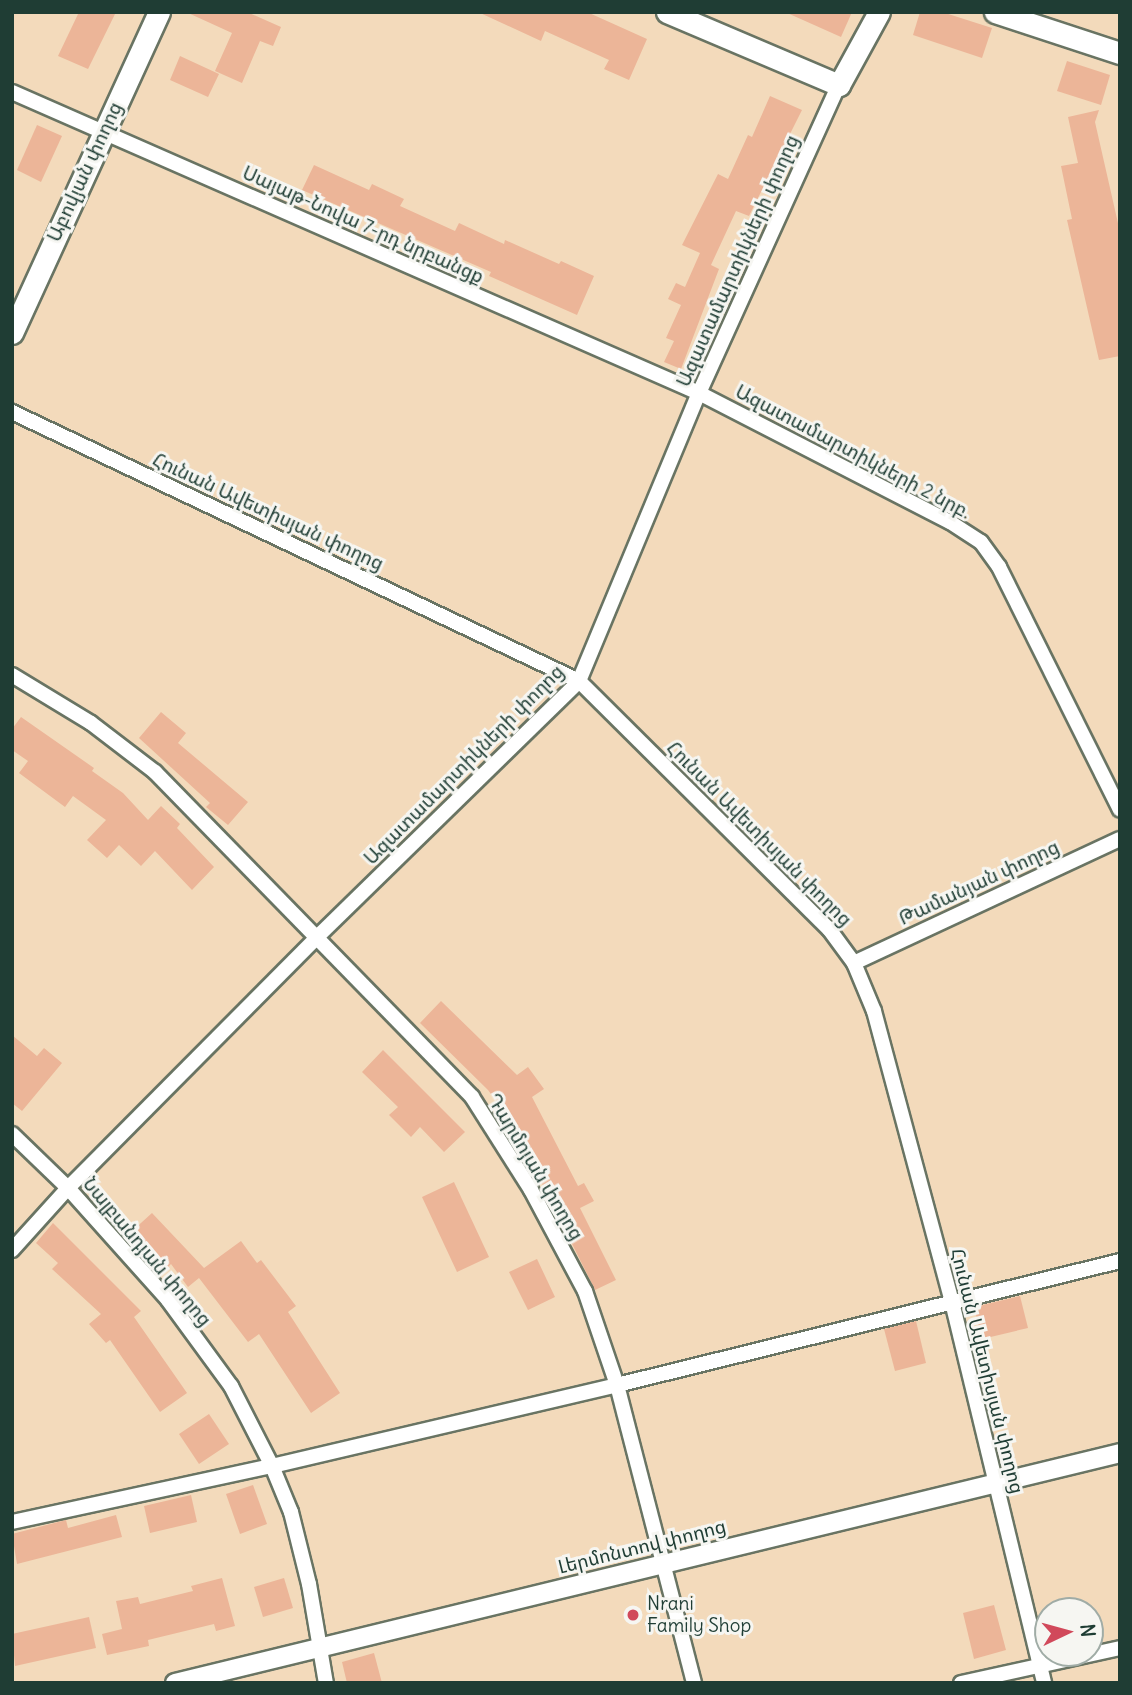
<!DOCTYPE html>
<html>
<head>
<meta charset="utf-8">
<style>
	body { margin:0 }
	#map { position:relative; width:1132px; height:1695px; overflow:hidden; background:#f3dabb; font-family:Delius,"Noto Sans Armenian",sans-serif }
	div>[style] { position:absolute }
	.building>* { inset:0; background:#ecb598 }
	.roads { filter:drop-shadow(2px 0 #697463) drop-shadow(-2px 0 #697463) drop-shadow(0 2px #697463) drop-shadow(0 -2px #697463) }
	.minor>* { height:14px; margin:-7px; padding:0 7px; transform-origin:7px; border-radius:7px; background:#fff }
	.tertiary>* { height:18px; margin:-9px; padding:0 9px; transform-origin:9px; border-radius:9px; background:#fff }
	.secondary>* { height:21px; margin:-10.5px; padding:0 10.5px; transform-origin:10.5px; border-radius:10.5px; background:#fff }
	.dots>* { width:19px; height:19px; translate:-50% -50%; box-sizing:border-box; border:4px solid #f6f6f2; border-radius:50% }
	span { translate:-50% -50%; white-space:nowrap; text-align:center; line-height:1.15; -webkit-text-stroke:6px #f6f6f2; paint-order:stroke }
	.street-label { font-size:19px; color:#1f3d34 }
	.poi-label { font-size:19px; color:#1f3d34 }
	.left { translate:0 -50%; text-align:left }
	.frame { position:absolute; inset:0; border:14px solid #1f3d34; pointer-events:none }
	.north { position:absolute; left:1034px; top:1597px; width:70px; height:70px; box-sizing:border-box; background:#f6f6f2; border:2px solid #a0aca6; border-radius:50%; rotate:85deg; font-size:19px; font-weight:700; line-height:28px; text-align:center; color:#1f3d34 }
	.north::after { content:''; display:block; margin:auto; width:24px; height:32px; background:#d1495b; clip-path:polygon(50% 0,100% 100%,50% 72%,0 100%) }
</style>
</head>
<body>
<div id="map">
	<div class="building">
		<div style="clip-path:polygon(79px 12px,116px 12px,88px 69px,58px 56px)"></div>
		<div style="clip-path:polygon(186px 12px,247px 12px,281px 27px,273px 46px,260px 41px,242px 83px,215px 71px,232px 33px)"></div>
		<div style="clip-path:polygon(478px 12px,587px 12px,647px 39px,629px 80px,604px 69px,609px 60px,545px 31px,541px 41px)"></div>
		<div style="clip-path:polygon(785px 12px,852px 12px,841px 37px)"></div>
		<div style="clip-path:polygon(920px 12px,942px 12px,992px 28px,982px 58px,913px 35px)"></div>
		<div style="clip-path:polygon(180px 56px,219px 74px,208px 97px,170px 80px)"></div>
		<div style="clip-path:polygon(1067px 61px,1110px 75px,1101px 105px,1057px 91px)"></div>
		<div style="clip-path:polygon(770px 96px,802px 110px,749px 216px,736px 211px,711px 265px,719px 269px,681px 369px,664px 362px,674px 341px,666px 338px,681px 305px,668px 299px,676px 283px,685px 287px,700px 253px,682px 245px,718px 174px,728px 179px,748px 135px,752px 137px)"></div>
		<div style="clip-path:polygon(1099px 110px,1095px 122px,1120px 232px,1120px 356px,1099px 360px,1067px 220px,1072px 219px,1061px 166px,1078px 163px,1068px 117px)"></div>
		<div style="clip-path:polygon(37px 125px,62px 136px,41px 182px,17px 170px)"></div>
		<div style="clip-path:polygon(314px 165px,369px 190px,372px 184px,404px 199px,400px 206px,455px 231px,459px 223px,504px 244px,505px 240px,559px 264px,561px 261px,594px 276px,577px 315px,489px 276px,491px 272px,302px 190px)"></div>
		<div style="clip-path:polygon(161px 712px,186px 733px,178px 743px,248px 802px,228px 825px,206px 807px,210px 803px,139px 738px)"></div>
		<div style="clip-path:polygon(21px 717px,94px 768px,92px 771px,123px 793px,148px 820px,161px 806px,180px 824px,177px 828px,214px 867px,192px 890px,155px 851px,141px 866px,119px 845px,107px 858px,87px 840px,106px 820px,73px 796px,65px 807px,19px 773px,28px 761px,12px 750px,12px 729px)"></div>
		<div style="clip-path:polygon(441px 1001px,517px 1075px,528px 1067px,544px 1089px,532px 1097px,578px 1186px,584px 1183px,594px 1201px,580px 1208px,616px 1280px,595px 1290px,511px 1121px,488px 1090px,420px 1023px)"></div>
		<div style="clip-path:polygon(12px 1035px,37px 1056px,44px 1048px,62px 1063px,22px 1111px,12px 1103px)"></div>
		<div style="clip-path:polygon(383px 1050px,465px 1132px,444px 1152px,420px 1127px,411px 1137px,389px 1115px,398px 1107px,362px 1072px)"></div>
		<div style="clip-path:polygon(454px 1182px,489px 1257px,457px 1272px,422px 1197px)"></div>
		<div style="clip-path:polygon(152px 1213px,204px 1268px,241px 1241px,257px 1263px,261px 1260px,296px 1306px,288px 1312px,340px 1393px,311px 1413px,259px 1334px,248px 1342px,199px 1278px,188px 1287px,171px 1264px,166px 1269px,131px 1232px)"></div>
		<div style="clip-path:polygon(53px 1223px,141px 1311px,134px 1317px,187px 1393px,160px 1412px,110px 1340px,106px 1343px,89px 1324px,101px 1314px,52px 1269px,58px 1263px,36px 1243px)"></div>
		<div style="clip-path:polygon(537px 1259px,555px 1297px,528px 1310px,509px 1272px)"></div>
		<div style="clip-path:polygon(1020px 1296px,1028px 1328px,982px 1339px,974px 1307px)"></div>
		<div style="clip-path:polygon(916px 1321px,926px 1363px,895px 1371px,884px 1329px)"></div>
		<div style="clip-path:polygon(209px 1414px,229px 1444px,199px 1464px,179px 1434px)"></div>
		<div style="clip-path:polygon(253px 1485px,267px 1524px,240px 1534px,226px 1494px)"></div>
		<div style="clip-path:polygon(191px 1495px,197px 1522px,150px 1533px,144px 1506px)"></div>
		<div style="clip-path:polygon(116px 1515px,122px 1537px,17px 1564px,12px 1534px,66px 1520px,68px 1528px)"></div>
		<div style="clip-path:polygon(222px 1578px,235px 1626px,216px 1631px,214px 1624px,148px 1640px,149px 1646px,107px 1655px,102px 1634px,122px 1629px,116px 1601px,138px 1597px,140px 1604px,193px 1591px,191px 1586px)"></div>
		<div style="clip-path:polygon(284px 1578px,293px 1608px,263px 1617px,254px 1587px)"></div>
		<div style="clip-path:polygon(994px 1605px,1006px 1650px,974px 1659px,963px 1613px)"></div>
		<div style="clip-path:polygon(89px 1617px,96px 1648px,15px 1666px,12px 1634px)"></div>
		<div style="clip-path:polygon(374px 1653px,382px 1683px,347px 1683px,342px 1662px)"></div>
	</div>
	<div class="roads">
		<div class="minor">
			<div style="left:12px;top:92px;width:750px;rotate:23.66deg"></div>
			<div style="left:699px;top:393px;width:282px;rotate:27.2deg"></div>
			<div style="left:950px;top:522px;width:37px;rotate:33deg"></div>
			<div style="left:981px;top:542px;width:31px;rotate:54deg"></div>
			<div style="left:999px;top:567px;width:271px;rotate:63.5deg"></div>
			<div style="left:12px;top:412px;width:628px;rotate:25.38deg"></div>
			<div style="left:579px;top:681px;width:352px;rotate:44.8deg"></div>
			<div style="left:829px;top:929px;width:42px;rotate:53.7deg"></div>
			<div style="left:854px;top:963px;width:52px;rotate:67.4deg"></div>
			<div style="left:874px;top:1011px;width:301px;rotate:75deg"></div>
			<div style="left:952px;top:1302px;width:392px;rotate:76.4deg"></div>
			<div style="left:12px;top:675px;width:92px;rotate:31.3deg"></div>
			<div style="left:91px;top:723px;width:81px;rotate:37.4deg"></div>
			<div style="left:155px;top:772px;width:454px;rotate:45.7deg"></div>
			<div style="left:472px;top:1097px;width:110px;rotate:57.6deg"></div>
			<div style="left:531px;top:1190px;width:115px;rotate:61.9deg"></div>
			<div style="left:585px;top:1291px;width:99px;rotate:71.2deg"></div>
			<div style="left:617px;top:1385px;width:308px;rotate:75.5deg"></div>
			<div style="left:854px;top:963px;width:293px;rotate:-25deg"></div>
			<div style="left:12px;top:1134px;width:78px;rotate:44deg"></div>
			<div style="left:68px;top:1188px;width:150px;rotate:48.2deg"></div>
			<div style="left:168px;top:1300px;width:107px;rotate:53.8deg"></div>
			<div style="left:231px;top:1386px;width:90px;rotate:62.9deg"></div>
			<div style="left:272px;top:1466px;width:50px;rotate:67.6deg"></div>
			<div style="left:291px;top:1512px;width:74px;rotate:76deg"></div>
			<div style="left:309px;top:1584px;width:100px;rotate:80.3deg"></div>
			<div style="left:12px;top:1250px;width:84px;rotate:-47.9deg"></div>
			<div style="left:68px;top:1188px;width:354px;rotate:-45.2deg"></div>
			<div style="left:317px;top:937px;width:366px;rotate:-44.3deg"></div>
			<div style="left:579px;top:681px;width:312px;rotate:-67.4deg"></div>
			<div style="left:699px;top:393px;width:338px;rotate:-65.6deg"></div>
			<div style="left:12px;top:1522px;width:266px;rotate:-12.2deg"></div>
			<div style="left:272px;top:1466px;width:354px;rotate:-13.2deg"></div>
			<div style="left:617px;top:1385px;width:518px;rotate:-13.85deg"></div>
			<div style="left:961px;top:1683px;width:163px;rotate:-12.4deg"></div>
		</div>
		<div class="tertiary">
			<div style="left:175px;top:1683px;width:973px;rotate:-13.68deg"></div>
		</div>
		<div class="secondary">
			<div style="left:667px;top:12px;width:187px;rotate:23deg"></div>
			<div style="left:839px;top:85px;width:83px;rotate:-61.3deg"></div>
			<div style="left:995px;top:12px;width:132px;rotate:18.2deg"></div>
			<div style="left:12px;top:333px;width:353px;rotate:-65.4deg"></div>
		</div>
	</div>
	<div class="dots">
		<div style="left:633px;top:1615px;background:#d1495b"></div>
	</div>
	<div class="street-label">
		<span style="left:85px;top:172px;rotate:-65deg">Աբովյան փողոց</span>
		<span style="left:363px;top:225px;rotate:24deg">Սայաթ-Նովա 7-րդ նրբանցք</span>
		<span style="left:738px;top:261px;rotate:-66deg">Ազատամարտիկների փողոց</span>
		<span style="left:853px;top:452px;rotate:28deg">Ազատամարտիկների 2 նրբ.</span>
		<span style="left:268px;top:512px;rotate:25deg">Հունան Ավետիսյան փողոց</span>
		<span style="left:464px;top:765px;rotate:-45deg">Ազատամարտիկների փողոց</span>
		<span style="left:759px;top:834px;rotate:45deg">Հունան Ավետիսյան փողոց</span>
		<span style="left:979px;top:883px;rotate:-25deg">Թամանյան փողոց</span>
		<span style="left:535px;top:1167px;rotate:59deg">Դարմոյան փողոց</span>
		<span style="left:147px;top:1252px;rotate:50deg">Նալբանդյան փողոց</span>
		<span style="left:987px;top:1371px;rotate:76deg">Հունան Ավետիսյան փողոց</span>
		<span style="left:642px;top:1547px;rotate:-14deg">Լերմոնտով փողոց</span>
	</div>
	<div class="poi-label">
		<span class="left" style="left:647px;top:1615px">Nrani<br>Family Shop</span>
	</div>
	<div class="frame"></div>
	<div class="north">N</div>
</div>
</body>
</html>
